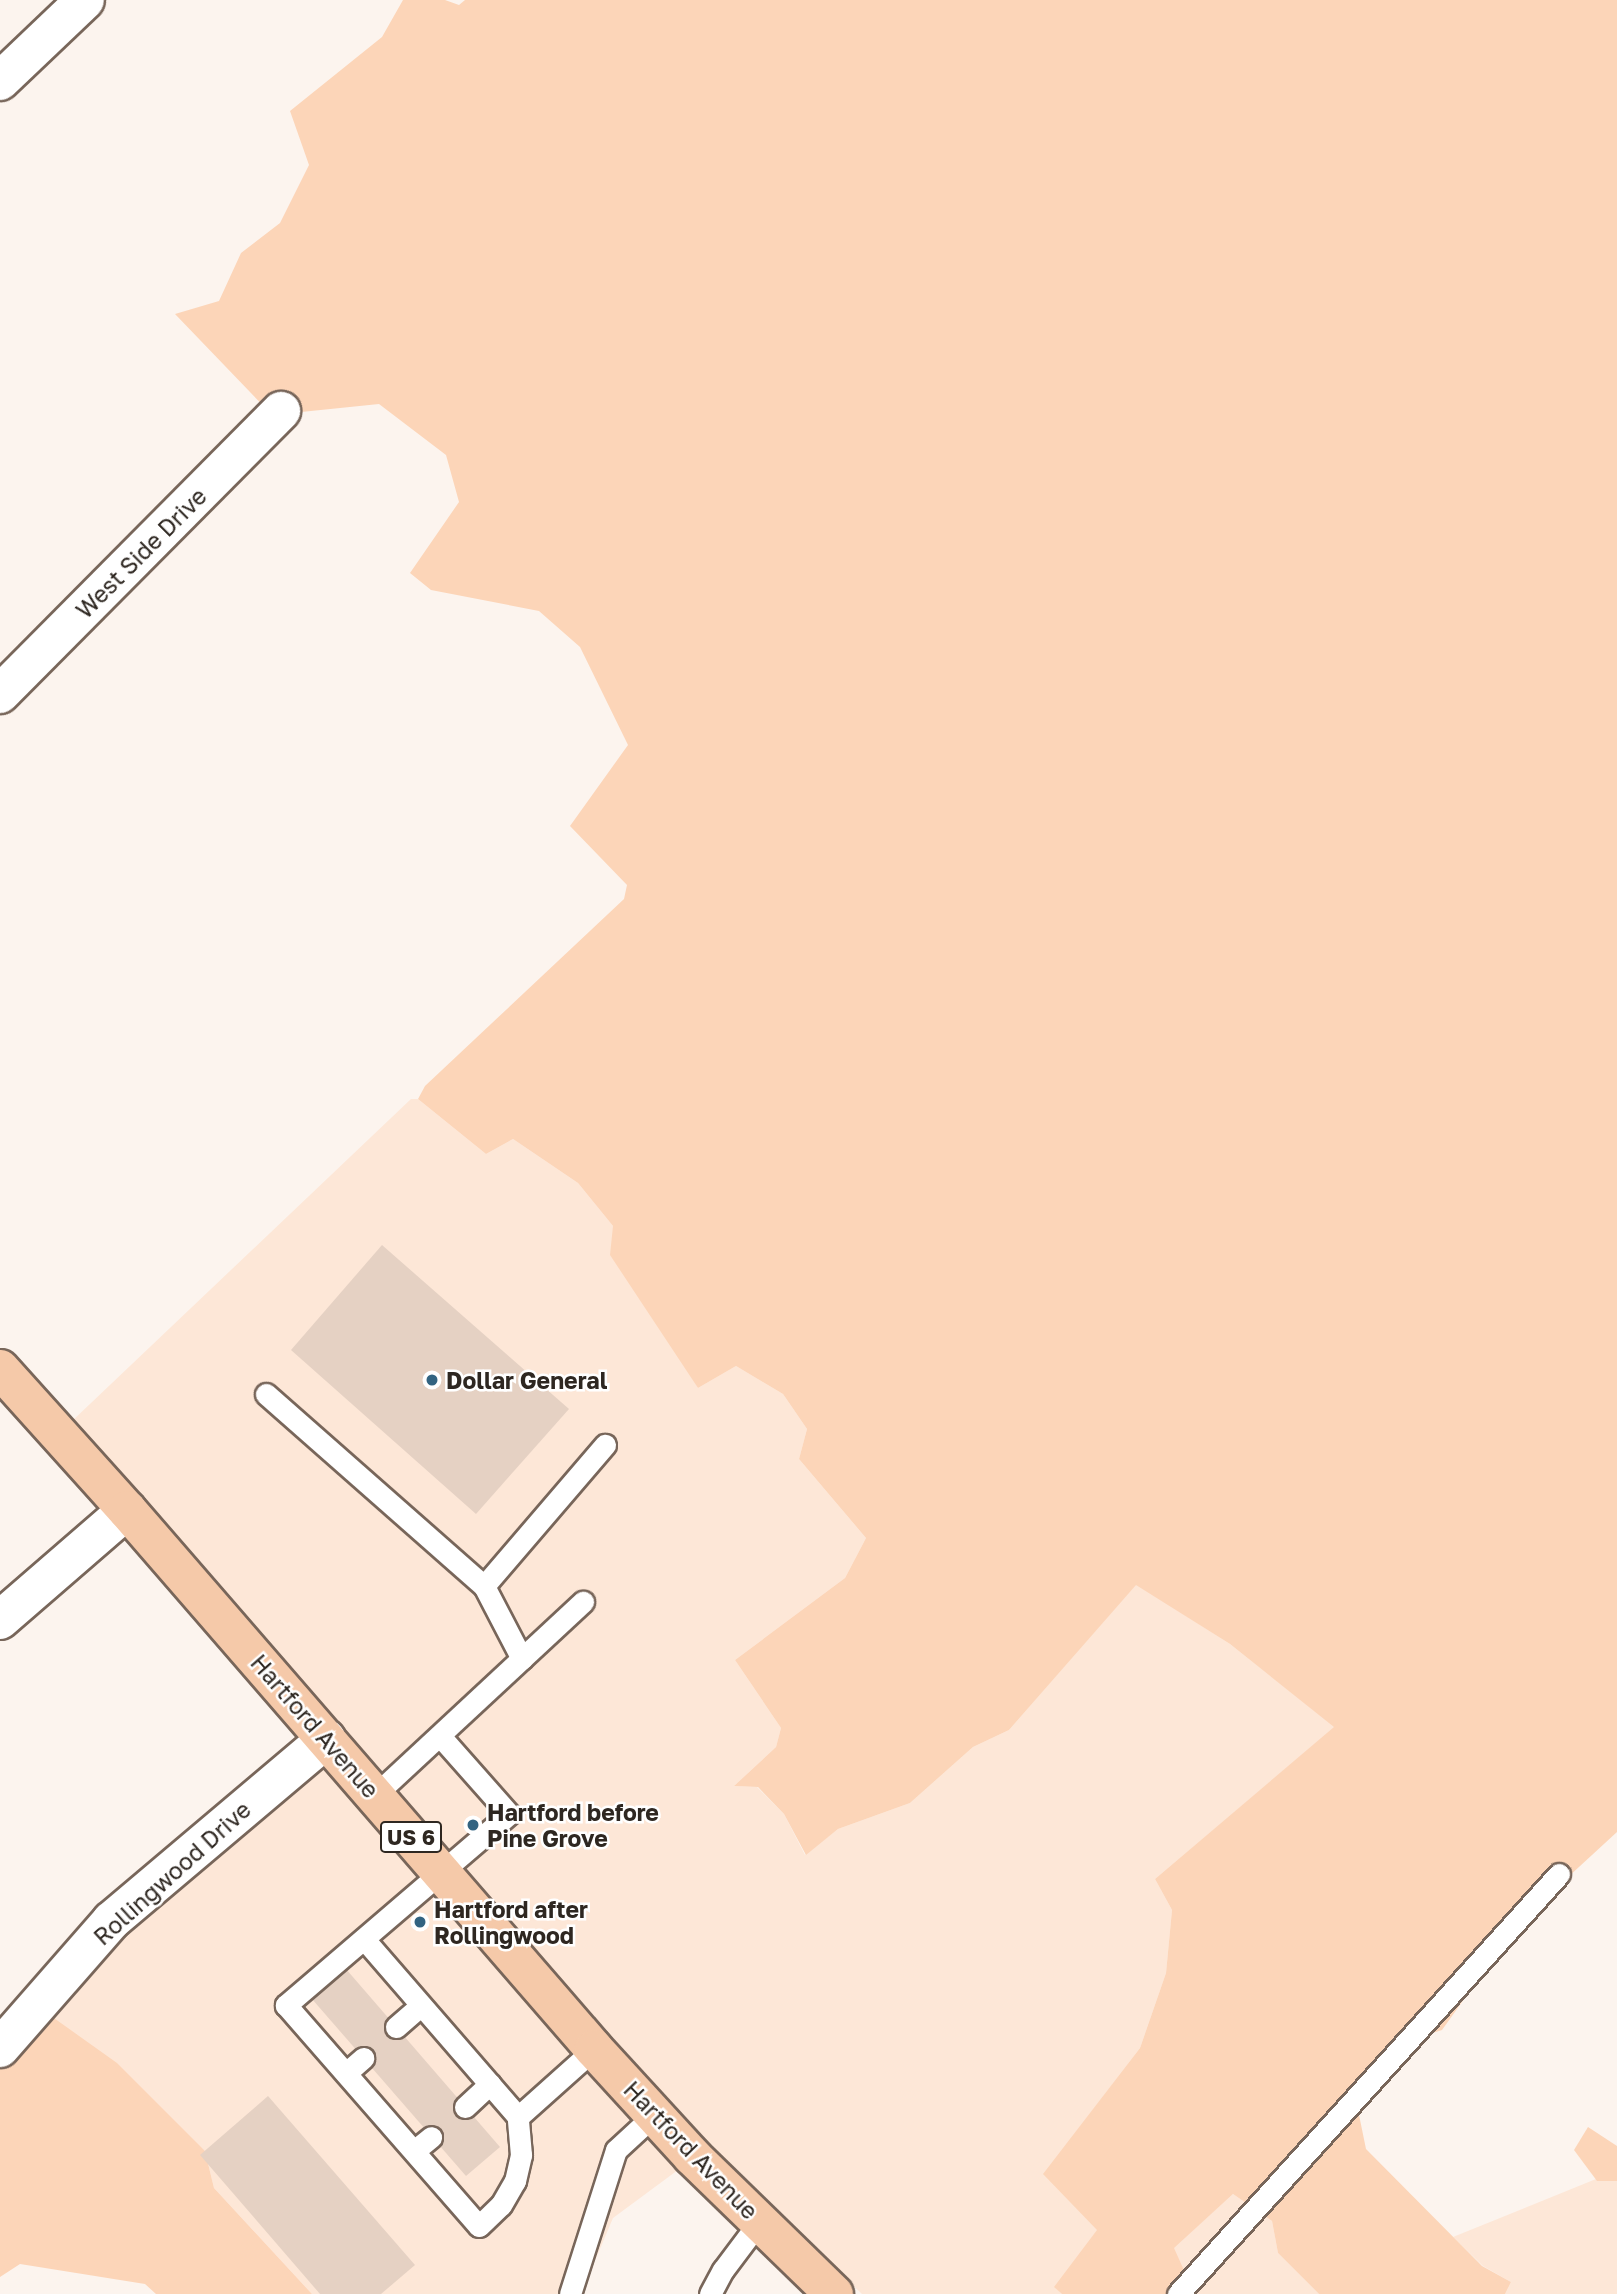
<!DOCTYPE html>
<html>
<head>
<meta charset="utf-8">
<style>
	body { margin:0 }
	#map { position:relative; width:1617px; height:2294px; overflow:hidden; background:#fcf4ee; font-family:"Golos Text",sans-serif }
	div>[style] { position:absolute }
	.built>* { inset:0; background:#fde7d7 }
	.green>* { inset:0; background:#fcd5b8 }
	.building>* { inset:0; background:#e5d1c3 }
	.roads { filter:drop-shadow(2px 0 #78665a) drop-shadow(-2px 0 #78665a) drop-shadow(0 2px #78665a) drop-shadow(0 -2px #78665a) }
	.lane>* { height:21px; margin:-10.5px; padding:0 10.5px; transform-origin:10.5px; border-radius:10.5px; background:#fff }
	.street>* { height:38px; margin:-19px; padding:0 19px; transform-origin:19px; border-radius:19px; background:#fff }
	.highway>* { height:38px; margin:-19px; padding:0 19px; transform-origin:19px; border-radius:19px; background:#f5c9a9 }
	.dots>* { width:19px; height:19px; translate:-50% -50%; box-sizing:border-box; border:4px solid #fff; border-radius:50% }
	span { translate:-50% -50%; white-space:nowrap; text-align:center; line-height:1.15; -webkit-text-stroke:5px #fff; paint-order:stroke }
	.shield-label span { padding:2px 5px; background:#fff; border:2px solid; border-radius:5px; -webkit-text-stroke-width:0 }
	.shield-label { font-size:21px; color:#2e2721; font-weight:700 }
	.street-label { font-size:23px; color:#2e2721 }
	.poi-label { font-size:23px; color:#2e2721; font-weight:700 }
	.left { translate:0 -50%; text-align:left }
</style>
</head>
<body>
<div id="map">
	<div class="built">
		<div style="clip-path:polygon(411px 1099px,418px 1099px,486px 1154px,513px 1139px,578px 1183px,613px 1226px,698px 1388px,736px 1366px,783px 1394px,807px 1429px,799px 1459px,866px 1538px,845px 1578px,735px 1660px,781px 1728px,776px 1747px,734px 1786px,757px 1787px,784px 1814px,805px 1855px,838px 1829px,910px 1803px,973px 1747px,1009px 1730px,1136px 1584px,1230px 1644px,1335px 1727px,1155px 1879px,1172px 1910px,1166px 1973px,1140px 2048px,1044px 2174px,1098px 2230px,1055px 2287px,1062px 2294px,862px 2294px,725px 2165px,705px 2150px,613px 2218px,581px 2294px,312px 2294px,214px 2188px,205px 2151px,37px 2006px,332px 1730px,71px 1422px)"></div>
		<div style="clip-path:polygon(1596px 2179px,1617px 2181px,1617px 2294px,1505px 2294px,1511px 2282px,1483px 2266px,1453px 2237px)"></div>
		<div style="clip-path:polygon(1233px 2194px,1272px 2221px,1278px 2253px,1319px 2294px,1170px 2294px,1173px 2248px)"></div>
	</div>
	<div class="green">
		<div style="clip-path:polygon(403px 0,445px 0,459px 5px,465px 0,1617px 0,1617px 1832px,1567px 1878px,1530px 1890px,1473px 1953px,1467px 1995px,1442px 2030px,1398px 2044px,1357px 2105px,1366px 2149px,1482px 2266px,1511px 2282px,1505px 2294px,1319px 2294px,1278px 2253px,1272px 2221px,1233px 2194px,1174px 2248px,1187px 2277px,1170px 2294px,1062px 2294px,1054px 2287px,1097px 2230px,1043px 2174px,1140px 2048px,1166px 1973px,1172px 1910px,1155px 1879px,1334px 1727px,1230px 1644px,1136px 1585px,1009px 1730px,973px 1747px,910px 1803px,838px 1829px,806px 1855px,784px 1814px,758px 1787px,734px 1786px,776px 1747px,781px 1728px,735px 1660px,845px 1578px,866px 1538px,799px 1459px,807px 1429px,783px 1394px,736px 1366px,698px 1388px,610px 1255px,613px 1226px,578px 1183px,513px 1139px,486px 1154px,418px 1099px,425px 1086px,624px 899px,627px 885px,570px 826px,628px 745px,580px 647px,539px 611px,431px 590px,410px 573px,459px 502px,446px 455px,379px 404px,272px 415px,175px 314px,219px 301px,241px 253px,280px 223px,309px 165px,290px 111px,382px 37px)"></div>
		<div style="clip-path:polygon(37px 2006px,117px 2063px,205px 2151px,214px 2188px,312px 2294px,156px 2294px,145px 2284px,20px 2264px,0 2277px,0 2040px)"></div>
		<div style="clip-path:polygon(1588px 2127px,1617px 2146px,1617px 2181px,1597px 2181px,1574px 2150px)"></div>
	</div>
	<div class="building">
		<div style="clip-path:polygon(382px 1245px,569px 1409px,476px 1514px,291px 1350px)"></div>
		<div style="clip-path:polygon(346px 1969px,500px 2147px,466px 2176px,312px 1999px)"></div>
		<div style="clip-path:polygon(268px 2096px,415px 2265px,381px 2294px,320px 2294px,200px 2155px)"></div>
	</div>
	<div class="roads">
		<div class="lane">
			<div style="left:266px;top:1394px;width:290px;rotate:41.4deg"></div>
			<div style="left:484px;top:1586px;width:82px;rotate:62.5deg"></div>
			<div style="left:484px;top:1586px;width:186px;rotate:-49.4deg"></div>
			<div style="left:440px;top:1736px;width:104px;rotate:48.5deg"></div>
			<div style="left:509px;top:1814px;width:294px;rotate:139.4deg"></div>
			<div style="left:286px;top:2005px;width:293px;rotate:48.9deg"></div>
			<div style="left:479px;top:2226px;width:30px;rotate:-44deg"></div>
			<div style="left:501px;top:2205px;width:28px;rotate:-60deg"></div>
			<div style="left:515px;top:2181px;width:27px;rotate:-77deg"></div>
			<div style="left:521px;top:2155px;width:38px;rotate:-95deg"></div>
			<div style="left:518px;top:2117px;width:102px;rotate:-41.8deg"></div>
			<div style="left:375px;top:1795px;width:284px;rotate:-42.9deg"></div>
			<div style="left:364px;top:1939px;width:235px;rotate:49.1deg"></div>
			<div style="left:396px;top:2027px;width:33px;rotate:-41deg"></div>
			<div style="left:346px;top:2073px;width:23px;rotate:-41deg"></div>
			<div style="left:465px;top:2107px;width:34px;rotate:-43deg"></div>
			<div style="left:414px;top:2151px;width:22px;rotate:-39deg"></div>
			<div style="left:570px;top:2294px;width:151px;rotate:-72.3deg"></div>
			<div style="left:616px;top:2150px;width:52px;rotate:-42.6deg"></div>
			<div style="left:710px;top:2294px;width:27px;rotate:-62deg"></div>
			<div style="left:723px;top:2270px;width:60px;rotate:-53.1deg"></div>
			<div style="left:1178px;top:2294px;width:567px;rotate:-47.79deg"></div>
		</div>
		<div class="street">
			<div style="left:0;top:81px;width:117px;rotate:-43.6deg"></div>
			<div style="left:0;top:694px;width:399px;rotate:-45.2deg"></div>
			<div style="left:0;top:1620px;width:168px;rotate:-40.9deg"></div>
			<div style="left:0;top:2048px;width:169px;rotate:-48.8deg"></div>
			<div style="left:111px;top:1921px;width:282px;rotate:-40.2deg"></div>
		</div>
		<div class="highway">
			<div style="left:0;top:1369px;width:190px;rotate:48deg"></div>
			<div style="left:127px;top:1510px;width:713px;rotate:49.09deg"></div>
			<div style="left:594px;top:2049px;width:145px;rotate:47.5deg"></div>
			<div style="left:692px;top:2156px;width:198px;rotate:44.2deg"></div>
		</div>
	</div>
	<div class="dots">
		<div style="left:432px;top:1380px;background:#326381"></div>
		<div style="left:473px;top:1825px;background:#326381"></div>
		<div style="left:420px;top:1922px;background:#326381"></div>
	</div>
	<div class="shield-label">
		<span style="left:411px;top:1837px">US 6</span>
	</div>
	<div class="street-label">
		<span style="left:141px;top:553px;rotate:-45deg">West Side Drive</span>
		<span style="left:315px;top:1726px;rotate:49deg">Hartford Avenue</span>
		<span style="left:172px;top:1873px;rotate:-42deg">Rollingwood Drive</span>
		<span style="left:691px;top:2150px;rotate:46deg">Hartford Avenue</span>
	</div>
	<div class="poi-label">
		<span class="left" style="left:446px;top:1380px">Dollar General</span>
		<span class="left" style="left:487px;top:1825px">Hartford before<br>Pine Grove</span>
		<span class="left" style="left:434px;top:1922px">Hartford after<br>Rollingwood</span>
	</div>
</div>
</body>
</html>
